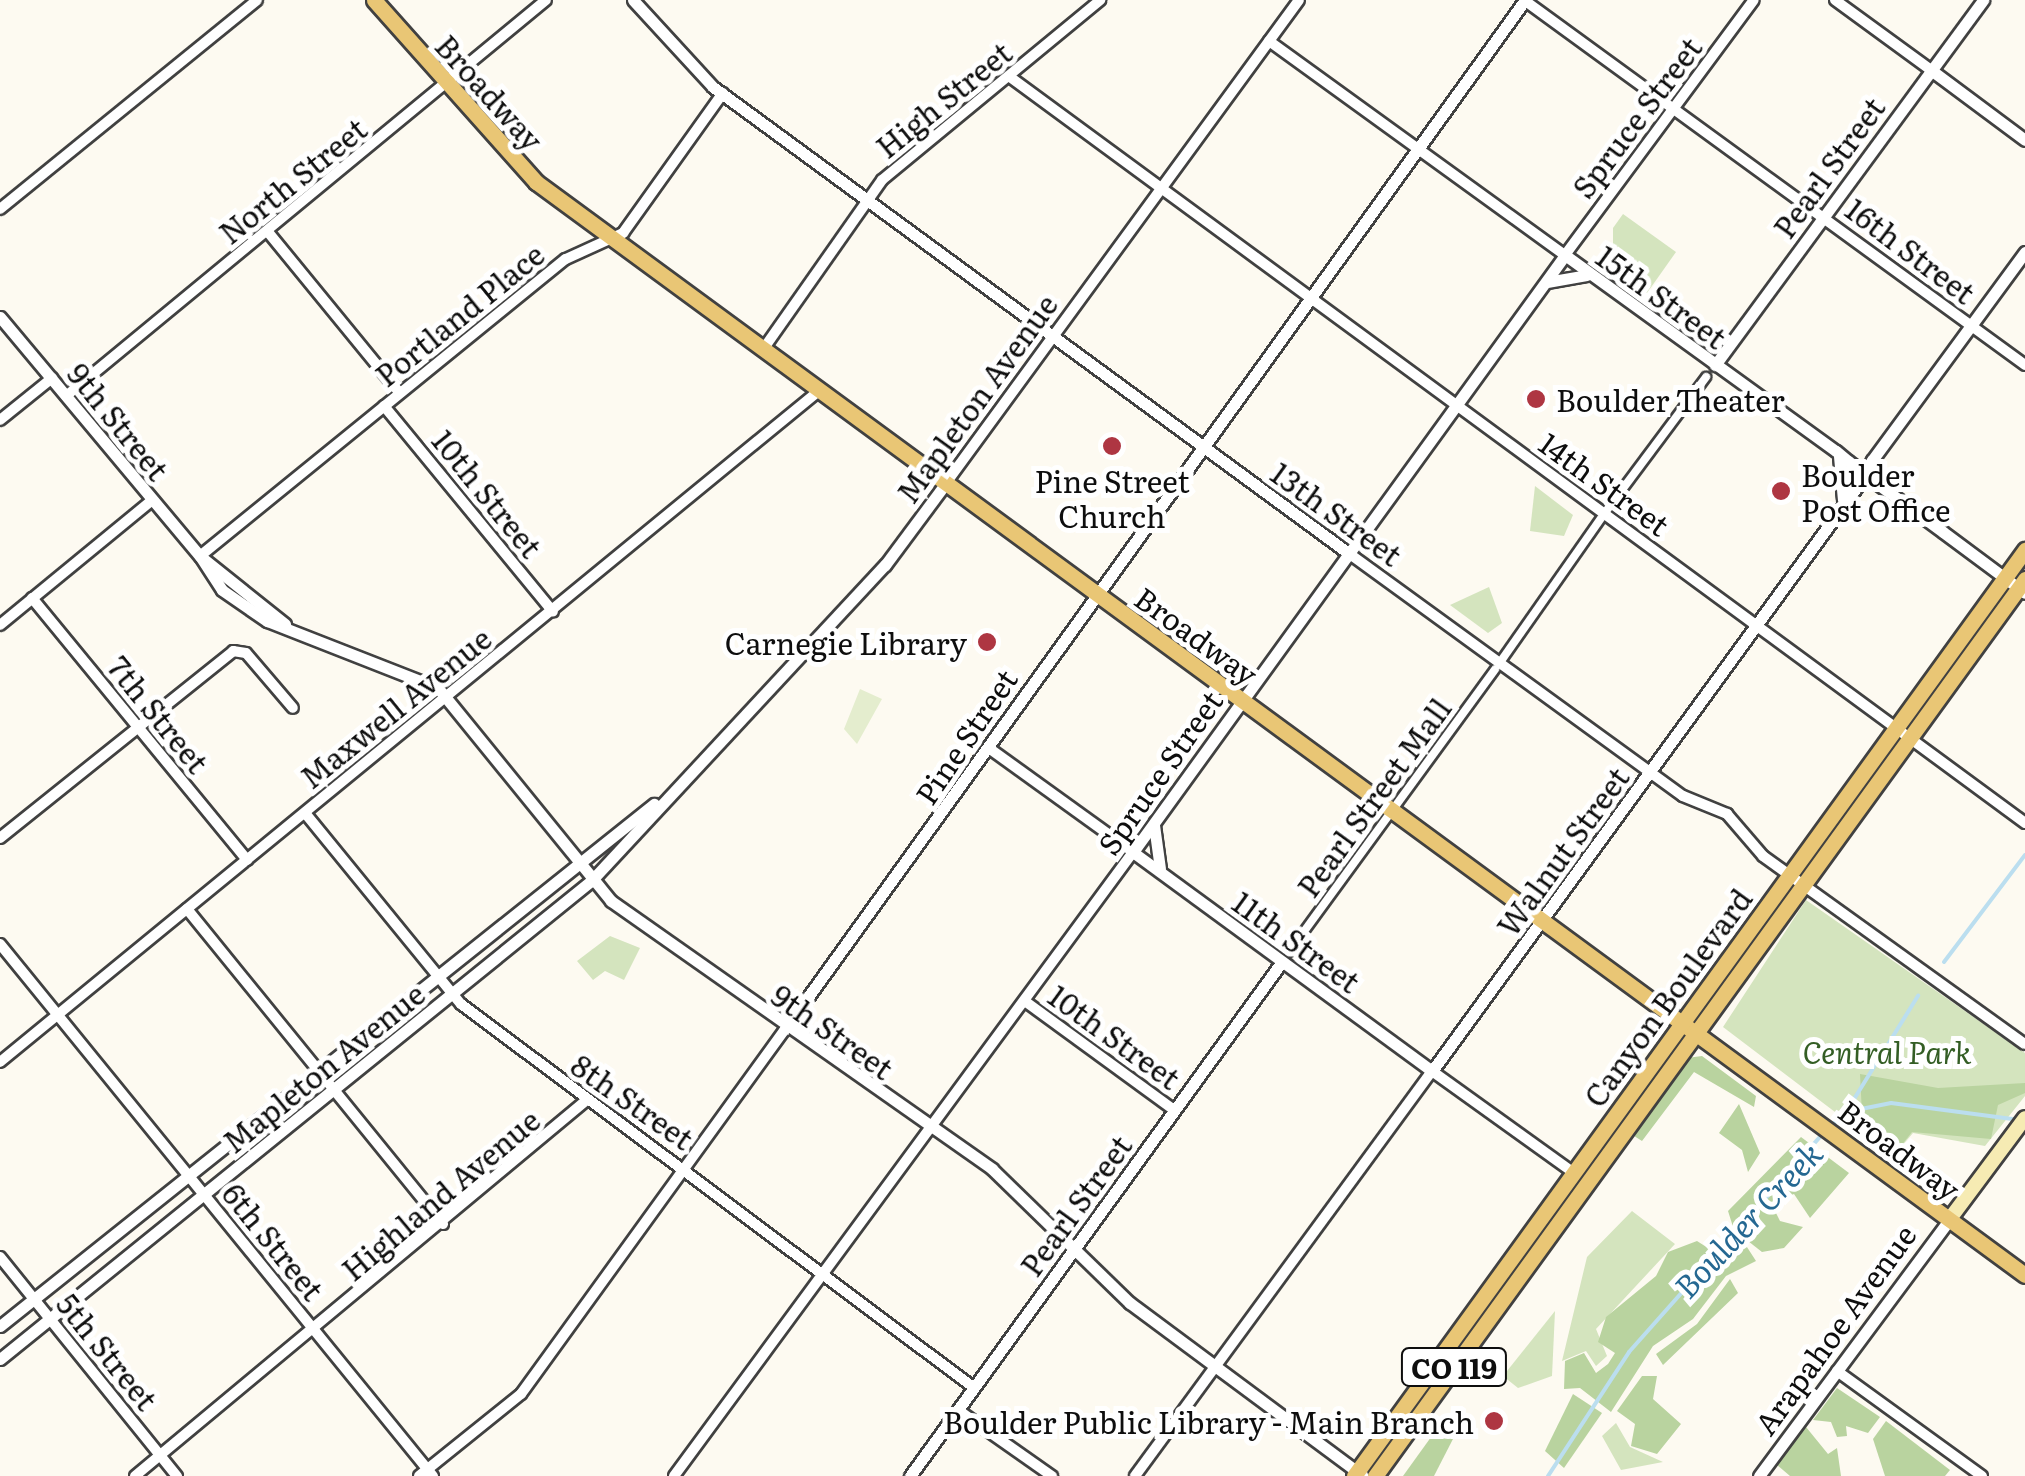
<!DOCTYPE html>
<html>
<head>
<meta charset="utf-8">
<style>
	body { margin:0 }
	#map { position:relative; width:2025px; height:1476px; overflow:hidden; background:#fdfaf1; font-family:Literata,serif }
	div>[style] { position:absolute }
	.green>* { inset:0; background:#d4e4be }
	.forest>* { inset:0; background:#b9d39f }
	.pitch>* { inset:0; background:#e4edce }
	.stream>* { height:4px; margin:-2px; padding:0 2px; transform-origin:2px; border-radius:2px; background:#bbdeef }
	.roads { filter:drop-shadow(2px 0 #414141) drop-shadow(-2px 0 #414141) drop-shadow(0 2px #414141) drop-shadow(0 -2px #414141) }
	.pedestrian>* { height:8px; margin:-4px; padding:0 4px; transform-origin:4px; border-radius:4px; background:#fff }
	.minor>* { height:10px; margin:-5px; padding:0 5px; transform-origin:5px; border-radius:5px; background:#fff }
	.tertiary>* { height:11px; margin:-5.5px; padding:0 5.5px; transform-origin:5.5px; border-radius:5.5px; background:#fff }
	.secondary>* { height:14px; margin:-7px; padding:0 7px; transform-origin:7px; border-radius:7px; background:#f6ebb3 }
	.primary>* { height:15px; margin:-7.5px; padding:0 7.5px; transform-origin:7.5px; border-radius:7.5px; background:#e9c675 }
	.dots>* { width:28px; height:28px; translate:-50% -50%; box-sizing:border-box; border:5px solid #fff; border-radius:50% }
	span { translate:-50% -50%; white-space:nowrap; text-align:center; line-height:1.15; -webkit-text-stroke:10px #fff; paint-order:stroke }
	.shield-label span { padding:2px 8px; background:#fff; border:2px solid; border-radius:8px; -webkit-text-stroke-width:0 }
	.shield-label { font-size:28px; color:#0e0e0e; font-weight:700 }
	.street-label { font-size:30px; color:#0e0e0e }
	.poi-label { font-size:30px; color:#0e0e0e }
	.left { translate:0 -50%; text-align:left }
	.right { translate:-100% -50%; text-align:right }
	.park-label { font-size:30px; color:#345e25; font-style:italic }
	.water-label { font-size:32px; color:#256892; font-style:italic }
</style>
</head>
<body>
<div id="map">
	<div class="green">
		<div style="clip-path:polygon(1623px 214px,1676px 252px,1647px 293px,1613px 268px,1613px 228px)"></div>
		<div style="clip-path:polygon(1535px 486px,1573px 515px,1564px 536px,1530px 531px)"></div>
		<div style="clip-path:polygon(1489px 587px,1502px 623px,1488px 633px,1450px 605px)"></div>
		<div style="clip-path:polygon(1806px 900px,2025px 1053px,2025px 1096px,1985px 1146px,1913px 1133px,1893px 1156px,1723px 1027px)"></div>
		<div style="clip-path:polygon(610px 936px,640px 948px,624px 980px,605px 971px,593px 980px,577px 961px)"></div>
		<div style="clip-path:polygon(1632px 1211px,1675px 1244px,1596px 1329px,1607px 1356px,1596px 1366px,1586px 1351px,1562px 1361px,1587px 1257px)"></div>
		<div style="clip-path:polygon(1555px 1311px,1552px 1376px,1518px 1388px,1503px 1376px)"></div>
		<div style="clip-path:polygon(1616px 1423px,1630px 1447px,1663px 1462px,1621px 1470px,1602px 1436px)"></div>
	</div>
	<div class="forest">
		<div style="clip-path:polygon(1702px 1056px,1756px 1096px,1754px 1107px,1694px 1072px,1642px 1141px,1631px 1134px,1687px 1058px)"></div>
		<div style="clip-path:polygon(1860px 1074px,1938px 1088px,2025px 1083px,2025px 1093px,1998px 1105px,1991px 1139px,1912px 1132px,1893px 1156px,1863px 1134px)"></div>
		<div style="clip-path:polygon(1739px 1104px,1760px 1153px,1748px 1172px,1742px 1150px,1719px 1133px)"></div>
		<div style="clip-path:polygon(1801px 1137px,1849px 1173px,1810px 1218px,1794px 1194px,1771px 1203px,1780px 1221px,1803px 1227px,1784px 1248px,1762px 1252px,1734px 1230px,1728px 1211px)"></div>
		<div style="clip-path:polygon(1697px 1241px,1722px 1257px,1745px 1244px,1756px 1261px,1726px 1276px,1693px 1319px,1653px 1346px,1611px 1412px,1580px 1388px,1564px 1389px,1565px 1361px,1584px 1353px,1596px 1373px,1608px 1364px,1615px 1353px,1598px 1342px,1606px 1317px,1656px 1276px,1668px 1252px)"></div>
		<div style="clip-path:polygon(1730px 1279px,1738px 1293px,1663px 1365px,1656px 1354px,1697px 1324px)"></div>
		<div style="clip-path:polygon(1642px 1376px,1657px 1376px,1653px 1399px,1681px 1424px,1657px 1454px,1631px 1446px,1635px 1424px,1617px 1411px)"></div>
		<div style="clip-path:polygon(1837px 1388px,1880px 1417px,1868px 1433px,1846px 1426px,1847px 1436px,1837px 1437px,1831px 1422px,1813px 1420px)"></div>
		<div style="clip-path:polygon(1573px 1394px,1602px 1413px,1564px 1468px,1545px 1451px)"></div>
		<div style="clip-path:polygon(1886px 1421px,1950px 1470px,1945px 1476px,1885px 1476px,1873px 1439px)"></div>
		<div style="clip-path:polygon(1439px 1426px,1454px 1437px,1434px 1476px,1403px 1476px)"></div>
		<div style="clip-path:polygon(1806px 1427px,1828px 1454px,1837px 1448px,1841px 1476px,1790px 1476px,1777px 1465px)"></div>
	</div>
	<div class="pitch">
		<div style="clip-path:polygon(860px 689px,882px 699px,857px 744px,844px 729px)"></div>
	</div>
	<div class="stream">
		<div style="left:1944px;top:962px;width:134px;rotate:-52.9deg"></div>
		<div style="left:1846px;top:1112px;width:137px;rotate:-58.2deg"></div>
		<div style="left:1832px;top:1125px;width:19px;rotate:-43deg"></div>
		<div style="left:1846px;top:1112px;width:46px;rotate:-11.3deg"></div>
		<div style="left:1891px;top:1103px;width:130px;rotate:7.5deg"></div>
		<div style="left:1548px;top:1476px;width:148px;rotate:-56.8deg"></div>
		<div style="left:1629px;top:1352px;width:290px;rotate:-48.4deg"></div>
	</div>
	<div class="roads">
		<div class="pedestrian">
			<div style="left:1607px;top:510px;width:166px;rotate:-53.3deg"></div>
			<div style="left:1501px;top:661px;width:174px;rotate:-55deg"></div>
			<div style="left:1289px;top:952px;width:350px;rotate:-53.9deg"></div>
		</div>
		<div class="minor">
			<div style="left:1524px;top:0;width:620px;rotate:36.07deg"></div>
			<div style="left:1835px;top:0;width:119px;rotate:36.1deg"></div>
			<div style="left:1269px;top:41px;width:365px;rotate:35.9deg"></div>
			<div style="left:1565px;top:255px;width:317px;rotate:-53.5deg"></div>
			<div style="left:1010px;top:77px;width:1260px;rotate:36.31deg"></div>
			<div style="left:0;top:209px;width:331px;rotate:-39.1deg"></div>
			<div style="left:268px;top:232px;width:208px;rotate:50.7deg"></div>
			<div style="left:764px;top:348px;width:205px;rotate:-54.9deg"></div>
			<div style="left:882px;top:180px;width:283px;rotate:-39.5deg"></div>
			<div style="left:66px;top:396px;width:622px;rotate:-39.52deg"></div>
			<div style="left:384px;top:406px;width:266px;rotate:50.6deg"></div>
			<div style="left:0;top:420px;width:67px;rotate:-38.9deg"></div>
			<div style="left:946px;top:483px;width:598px;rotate:-53.84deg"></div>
			<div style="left:1347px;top:552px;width:415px;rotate:36deg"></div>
			<div style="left:1683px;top:796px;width:48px;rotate:22.2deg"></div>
			<div style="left:1727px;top:814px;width:55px;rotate:49.4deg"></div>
			<div style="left:1763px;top:856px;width:322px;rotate:35.7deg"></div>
			<div style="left:200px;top:556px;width:471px;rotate:-39.1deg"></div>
			<div style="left:566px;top:259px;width:63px;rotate:-24.5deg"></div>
			<div style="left:623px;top:233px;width:172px;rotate:-54.5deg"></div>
			<div style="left:32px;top:598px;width:339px;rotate:50.6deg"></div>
			<div style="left:0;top:625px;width:197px;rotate:-39.4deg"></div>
			<div style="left:305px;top:813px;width:247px;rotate:50.8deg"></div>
			<div style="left:461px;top:1004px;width:639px;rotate:36.8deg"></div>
			<div style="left:0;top:838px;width:299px;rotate:-38.7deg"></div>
			<div style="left:233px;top:651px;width:13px;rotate:9deg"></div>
			<div style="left:246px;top:653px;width:72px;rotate:49.5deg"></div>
			<div style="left:187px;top:909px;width:406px;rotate:50.9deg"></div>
			<div style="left:0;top:944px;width:686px;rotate:50.86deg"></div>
			<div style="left:1026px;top:1002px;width:183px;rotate:36.1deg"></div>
			<div style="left:0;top:1062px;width:1060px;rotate:-39.34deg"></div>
			<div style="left:0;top:1257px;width:282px;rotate:51.1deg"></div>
			<div style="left:1837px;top:1371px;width:179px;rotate:35.9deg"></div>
			<div style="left:958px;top:1410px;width:115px;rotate:35.1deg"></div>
			<div style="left:135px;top:1476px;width:589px;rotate:-39.77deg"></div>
			<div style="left:419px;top:1476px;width:131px;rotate:-38.8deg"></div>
			<div style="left:521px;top:1394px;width:450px;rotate:-54.1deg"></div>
			<div style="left:674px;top:1476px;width:775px;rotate:-53.66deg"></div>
			<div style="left:1133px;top:852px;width:176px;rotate:-144.2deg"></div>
			<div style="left:1135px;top:1476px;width:502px;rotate:-53.75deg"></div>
			<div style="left:1432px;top:1071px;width:175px;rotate:35.7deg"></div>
		</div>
		<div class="tertiary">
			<div style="left:633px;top:0;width:118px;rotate:47.4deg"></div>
			<div style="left:713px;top:87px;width:786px;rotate:36.26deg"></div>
			<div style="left:1931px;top:70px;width:117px;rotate:36.7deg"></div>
			<div style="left:2025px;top:252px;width:258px;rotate:126.3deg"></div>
			<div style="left:1872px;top:460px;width:16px;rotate:117deg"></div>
			<div style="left:1865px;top:474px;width:17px;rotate:123deg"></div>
			<div style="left:1856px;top:488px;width:721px;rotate:126.03deg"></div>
			<div style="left:1432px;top:1071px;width:371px;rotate:-143.8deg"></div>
			<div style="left:1133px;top:852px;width:737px;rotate:-54.11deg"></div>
			<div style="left:1565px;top:255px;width:334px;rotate:35.9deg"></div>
			<div style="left:1836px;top:451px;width:16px;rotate:40deg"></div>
			<div style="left:1848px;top:461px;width:21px;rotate:37deg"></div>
			<div style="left:1865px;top:474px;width:13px;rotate:39deg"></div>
			<div style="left:1875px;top:482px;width:84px;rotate:36.3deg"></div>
			<div style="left:1943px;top:532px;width:102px;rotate:36.6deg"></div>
			<div style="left:1547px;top:282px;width:40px;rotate:-10deg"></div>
			<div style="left:0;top:317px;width:312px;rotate:50.1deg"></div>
			<div style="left:200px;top:556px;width:109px;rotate:38.7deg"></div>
			<div style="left:1715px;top:365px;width:453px;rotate:-53.7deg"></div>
			<div style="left:1839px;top:456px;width:44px;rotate:84.8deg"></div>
			<div style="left:200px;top:556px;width:40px;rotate:57.1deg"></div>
			<div style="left:222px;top:590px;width:55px;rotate:34.6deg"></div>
			<div style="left:267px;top:621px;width:184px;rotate:21.4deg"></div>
			<div style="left:438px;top:688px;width:274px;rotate:50.9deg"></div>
			<div style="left:611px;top:901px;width:466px;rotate:35.1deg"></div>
			<div style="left:992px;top:1169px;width:192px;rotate:44.2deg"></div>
			<div style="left:1130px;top:1303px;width:290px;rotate:36.6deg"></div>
			<div style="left:1154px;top:825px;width:44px;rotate:82.2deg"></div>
			<div style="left:785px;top:1029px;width:1267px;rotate:-54.28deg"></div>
			<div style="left:0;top:1326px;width:837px;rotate:-38.6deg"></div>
			<div style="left:0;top:1359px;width:760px;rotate:-38.97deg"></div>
			<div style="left:591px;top:881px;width:432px;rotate:-47.1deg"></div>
			<div style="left:885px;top:565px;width:102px;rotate:-53.4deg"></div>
			<div style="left:910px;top:1476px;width:633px;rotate:-54.13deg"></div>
			<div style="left:1759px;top:1476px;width:319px;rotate:-53.4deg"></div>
		</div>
		<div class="secondary">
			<div style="left:1949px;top:1220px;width:127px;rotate:-53.3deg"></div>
		</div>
		<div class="primary">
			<div style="left:374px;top:0;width:244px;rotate:48.3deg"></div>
			<div style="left:536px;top:182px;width:1847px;rotate:36.28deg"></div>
			<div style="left:1354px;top:1476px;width:1144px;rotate:-54.07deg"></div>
			<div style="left:1375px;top:1476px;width:1108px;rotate:-54.07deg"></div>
		</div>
	</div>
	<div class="dots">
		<div style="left:1536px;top:399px;background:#ae3642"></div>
		<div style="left:1112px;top:446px;background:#ae3642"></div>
		<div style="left:1781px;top:491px;background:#ae3642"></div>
		<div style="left:987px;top:642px;background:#ae3642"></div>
		<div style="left:1494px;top:1421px;background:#ae3642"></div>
	</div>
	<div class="shield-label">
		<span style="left:1454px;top:1367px">CO 119</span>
	</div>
	<div class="street-label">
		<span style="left:490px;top:92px;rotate:48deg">Broadway</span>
		<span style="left:943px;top:99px;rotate:-39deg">High Street</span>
		<span style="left:1636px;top:117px;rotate:-53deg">Spruce Street</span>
		<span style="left:1828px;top:167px;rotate:-54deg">Pearl Street</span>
		<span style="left:292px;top:180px;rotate:-39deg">North Street</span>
		<span style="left:1911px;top:250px;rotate:37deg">16th Street</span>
		<span style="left:1662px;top:296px;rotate:36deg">15th Street</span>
		<span style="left:459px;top:314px;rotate:-39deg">Portland Place</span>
		<span style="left:976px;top:398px;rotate:-54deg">Mapleton Avenue</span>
		<span style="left:119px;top:421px;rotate:51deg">9th Street</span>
		<span style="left:1605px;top:483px;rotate:36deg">14th Street</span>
		<span style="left:488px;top:493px;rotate:51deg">10th Street</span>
		<span style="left:1337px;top:513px;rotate:36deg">13th Street</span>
		<span style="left:1197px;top:635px;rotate:36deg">Broadway</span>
		<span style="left:395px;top:707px;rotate:-39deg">Maxwell Avenue</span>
		<span style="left:159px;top:714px;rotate:51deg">7th Street</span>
		<span style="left:965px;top:736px;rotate:-56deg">Pine Street</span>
		<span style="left:1159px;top:772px;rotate:-55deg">Spruce Street</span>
		<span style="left:1373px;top:797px;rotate:-54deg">Pearl Street Mall</span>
		<span style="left:1562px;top:851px;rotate:-54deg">Walnut Street</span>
		<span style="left:1297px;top:941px;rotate:36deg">11th Street</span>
		<span style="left:1667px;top:997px;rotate:-54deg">Canyon Boulevard</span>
		<span style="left:833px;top:1031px;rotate:35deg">9th Street</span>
		<span style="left:1115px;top:1036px;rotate:36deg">10th Street</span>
		<span style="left:323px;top:1067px;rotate:-39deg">Mapleton Avenue</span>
		<span style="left:633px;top:1101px;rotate:35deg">8th Street</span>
		<span style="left:1900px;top:1149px;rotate:37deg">Broadway</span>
		<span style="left:440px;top:1194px;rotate:-40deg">Highland Avenue</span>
		<span style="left:1075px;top:1205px;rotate:-54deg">Pearl Street</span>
		<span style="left:274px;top:1241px;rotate:51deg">6th Street</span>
		<span style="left:1834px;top:1329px;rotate:-54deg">Arapahoe Avenue</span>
		<span style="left:108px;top:1351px;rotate:51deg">5th Street</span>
	</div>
	<div class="poi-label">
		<span class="left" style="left:1556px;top:399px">Boulder Theater</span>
		<span class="left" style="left:1801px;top:491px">Boulder<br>Post Office</span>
		<span style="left:1112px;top:497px">Pine Street<br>Church</span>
		<span class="right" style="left:967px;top:642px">Carnegie Library</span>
		<span class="right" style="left:1474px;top:1421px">Boulder Public Library - Main Branch</span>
	</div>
	<div class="park-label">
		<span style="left:1887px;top:1051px">Central Park</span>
	</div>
	<div class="water-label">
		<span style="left:1747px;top:1219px;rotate:-47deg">Boulder Creek</span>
	</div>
</div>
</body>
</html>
